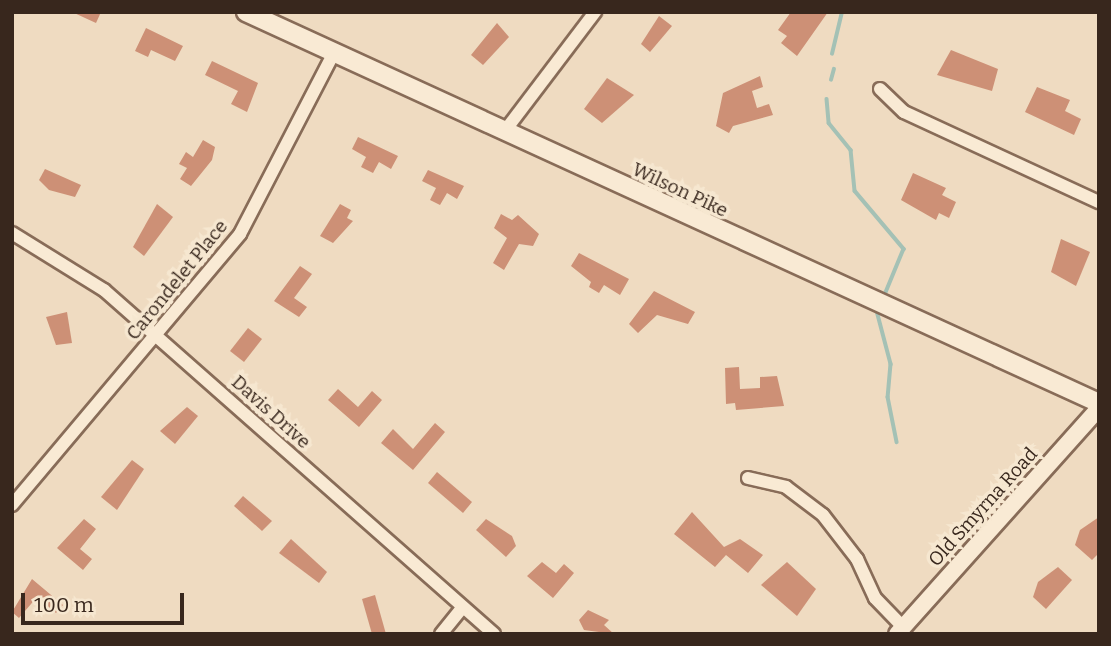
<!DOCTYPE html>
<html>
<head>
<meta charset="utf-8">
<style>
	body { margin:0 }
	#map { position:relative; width:1111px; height:646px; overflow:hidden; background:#efdbc1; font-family:Bitter,serif }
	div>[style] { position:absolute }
	.stream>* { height:3.5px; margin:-1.75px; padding:0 1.75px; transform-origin:1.75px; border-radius:1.75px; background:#a4c1b5 }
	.building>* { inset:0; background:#cd9076 }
	.roads { filter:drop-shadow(2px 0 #886c58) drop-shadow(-2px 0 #886c58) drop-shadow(0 2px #886c58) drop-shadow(0 -2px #886c58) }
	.minor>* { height:12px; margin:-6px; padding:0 6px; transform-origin:6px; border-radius:6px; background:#f9ead4 }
	.tertiary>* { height:16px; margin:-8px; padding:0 8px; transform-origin:8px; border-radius:8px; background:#f9ead4 }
	.secondary>* { height:18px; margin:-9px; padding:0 9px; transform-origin:9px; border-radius:9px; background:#f9ead4 }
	span { translate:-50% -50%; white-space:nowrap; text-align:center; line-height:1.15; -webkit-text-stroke:7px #f6e7d0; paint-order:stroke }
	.street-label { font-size:19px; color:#38271d }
	.frame { position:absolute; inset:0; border:14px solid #38271d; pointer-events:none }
	.scale { position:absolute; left:21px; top:593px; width:163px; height:32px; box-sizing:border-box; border:4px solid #38271d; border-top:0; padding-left:9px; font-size:21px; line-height:24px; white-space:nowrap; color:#38271d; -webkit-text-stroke:5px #f6e7d0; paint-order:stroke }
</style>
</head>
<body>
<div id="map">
	<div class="stream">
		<div style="left:832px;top:54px;width:43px;rotate:-76.6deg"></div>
		<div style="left:831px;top:80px;width:11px;rotate:-75deg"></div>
		<div style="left:827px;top:99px;width:24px;rotate:85deg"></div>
		<div style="left:829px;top:123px;width:35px;rotate:51deg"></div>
		<div style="left:851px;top:150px;width:41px;rotate:84.4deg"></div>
		<div style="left:855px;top:191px;width:76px;rotate:49.8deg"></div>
		<div style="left:904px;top:249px;width:50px;rotate:112.4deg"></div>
		<div style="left:877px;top:311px;width:55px;rotate:75.2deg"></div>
		<div style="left:891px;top:364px;width:33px;rotate:95deg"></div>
		<div style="left:888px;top:397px;width:46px;rotate:78.7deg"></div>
	</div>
	<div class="building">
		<div style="clip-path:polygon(72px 12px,101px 12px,96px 23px)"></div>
		<div style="clip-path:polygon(791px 12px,828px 12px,797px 56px,781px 43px,787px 36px,778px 30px)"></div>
		<div style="clip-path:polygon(659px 16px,672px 26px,650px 52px,641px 44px)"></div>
		<div style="clip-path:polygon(497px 23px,509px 37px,483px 65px,471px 55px)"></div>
		<div style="clip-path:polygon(146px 28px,183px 46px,175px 61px,151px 50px,148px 57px,135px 51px)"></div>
		<div style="clip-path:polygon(951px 50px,998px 69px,992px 91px,937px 75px)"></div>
		<div style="clip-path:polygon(212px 61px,258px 83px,247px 112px,231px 104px,238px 91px,205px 75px)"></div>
		<div style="clip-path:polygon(760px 76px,763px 87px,752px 91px,757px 108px,769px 104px,773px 115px,733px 126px,729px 133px,716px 126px,723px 93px)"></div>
		<div style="clip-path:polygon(607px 78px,634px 95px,602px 123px,584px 109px)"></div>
		<div style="clip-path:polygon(1037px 87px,1070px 100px,1065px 111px,1081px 119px,1074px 135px,1025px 112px)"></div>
		<div style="clip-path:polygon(358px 137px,398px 156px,391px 169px,379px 162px,373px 173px,361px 167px,366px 157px,352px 149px)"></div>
		<div style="clip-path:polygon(203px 140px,215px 147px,212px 160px,191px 186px,180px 179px,187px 168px,179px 164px,186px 152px,193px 157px)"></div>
		<div style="clip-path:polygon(45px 169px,81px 185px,75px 197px,49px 190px,39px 180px)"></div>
		<div style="clip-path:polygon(428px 170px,464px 186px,457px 199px,447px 193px,440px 205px,430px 200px,436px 188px,422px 181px)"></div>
		<div style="clip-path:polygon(913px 173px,946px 188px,942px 195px,956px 202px,949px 218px,939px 213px,936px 220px,901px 200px)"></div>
		<div style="clip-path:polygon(157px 204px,173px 217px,144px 256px,133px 247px)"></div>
		<div style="clip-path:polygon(340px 204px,351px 210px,347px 218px,353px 221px,333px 243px,320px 236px)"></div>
		<div style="clip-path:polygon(501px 214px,512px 220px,518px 215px,539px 234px,533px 246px,519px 244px,504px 270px,493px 263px,507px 238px,494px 228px)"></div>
		<div style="clip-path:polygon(1061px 239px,1090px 252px,1076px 286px,1051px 272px)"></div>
		<div style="clip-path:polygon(579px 253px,629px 279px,620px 295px,604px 285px,599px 293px,589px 287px,591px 282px,571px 266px)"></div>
		<div style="clip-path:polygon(300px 266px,312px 274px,294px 298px,307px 307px,299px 317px,274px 301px)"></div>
		<div style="clip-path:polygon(654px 291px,695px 312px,688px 324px,657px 315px,638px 333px,629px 324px)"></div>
		<div style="clip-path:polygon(67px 312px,72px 343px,56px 345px,46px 317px)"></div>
		<div style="clip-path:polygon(248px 328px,262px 339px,244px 362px,230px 351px)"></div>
		<div style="clip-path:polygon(739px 367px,740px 389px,760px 388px,760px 377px,777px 376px,784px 406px,736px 410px,735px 403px,726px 404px,725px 368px)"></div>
		<div style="clip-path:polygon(338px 389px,358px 407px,372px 391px,382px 400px,359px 427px,328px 400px)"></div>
		<div style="clip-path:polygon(187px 407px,198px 416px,175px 444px,160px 431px)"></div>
		<div style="clip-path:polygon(435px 423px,445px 432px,413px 470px,381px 443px,393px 429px,413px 449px)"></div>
		<div style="clip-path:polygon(132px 460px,144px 469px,117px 510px,101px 497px)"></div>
		<div style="clip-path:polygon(437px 472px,472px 502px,463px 513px,428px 483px)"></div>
		<div style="clip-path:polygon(243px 496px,272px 521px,262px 531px,234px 506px)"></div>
		<div style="clip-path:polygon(692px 512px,724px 547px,740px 539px,763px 555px,748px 573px,726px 555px,715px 567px,674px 534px)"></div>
		<div style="clip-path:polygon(1099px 517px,1099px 553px,1092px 560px,1075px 545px,1080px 530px)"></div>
		<div style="clip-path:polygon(84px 519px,96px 529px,80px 549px,92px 559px,83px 570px,57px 548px)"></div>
		<div style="clip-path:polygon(486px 519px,512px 536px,516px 546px,506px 557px,476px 530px)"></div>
		<div style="clip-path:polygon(291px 539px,327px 572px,319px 583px,279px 553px)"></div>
		<div style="clip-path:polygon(542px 562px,556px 573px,564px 564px,574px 573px,553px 598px,527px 576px)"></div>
		<div style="clip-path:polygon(787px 562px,816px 589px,797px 616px,761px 585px)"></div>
		<div style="clip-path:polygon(1058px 567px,1072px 580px,1046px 609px,1033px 597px,1038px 582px)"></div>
		<div style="clip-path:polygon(32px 579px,63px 605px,56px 613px,37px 597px,19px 618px,12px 612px)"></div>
		<div style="clip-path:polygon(375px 595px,386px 634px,372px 634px,362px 599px)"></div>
		<div style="clip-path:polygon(588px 610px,609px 620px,604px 625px,614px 634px,584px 630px,579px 620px)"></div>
	</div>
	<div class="roads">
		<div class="minor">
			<div style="left:880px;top:89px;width:33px;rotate:44deg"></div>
			<div style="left:904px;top:112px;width:215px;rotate:24.8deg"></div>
			<div style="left:504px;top:132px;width:151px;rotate:-52.8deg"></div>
			<div style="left:12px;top:233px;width:108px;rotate:31.8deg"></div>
			<div style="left:104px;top:290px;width:520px;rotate:41.41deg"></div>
			<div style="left:748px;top:478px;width:39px;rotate:13deg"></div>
			<div style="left:786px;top:487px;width:46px;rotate:37.1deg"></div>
			<div style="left:823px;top:515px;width:56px;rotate:52.3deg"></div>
			<div style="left:857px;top:559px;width:43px;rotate:65.2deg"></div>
			<div style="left:875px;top:598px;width:40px;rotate:46deg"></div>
			<div style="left:12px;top:505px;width:354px;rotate:-49.9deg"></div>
			<div style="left:240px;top:234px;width:204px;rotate:-62.6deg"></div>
			<div style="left:441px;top:634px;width:33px;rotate:-51deg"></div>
		</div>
		<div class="tertiary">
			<div style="left:897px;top:634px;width:303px;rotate:-48.2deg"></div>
		</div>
		<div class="secondary">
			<div style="left:246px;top:12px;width:938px;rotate:24.63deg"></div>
		</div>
	</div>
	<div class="street-label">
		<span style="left:680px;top:190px;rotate:25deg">Wilson Pike</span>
		<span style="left:177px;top:280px;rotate:-51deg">Carondelet Place</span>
		<span style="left:271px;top:412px;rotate:42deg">Davis Drive</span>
		<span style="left:983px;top:507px;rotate:-48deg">Old Smyrna Road</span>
	</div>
	<div class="frame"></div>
	<div class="scale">100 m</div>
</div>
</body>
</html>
